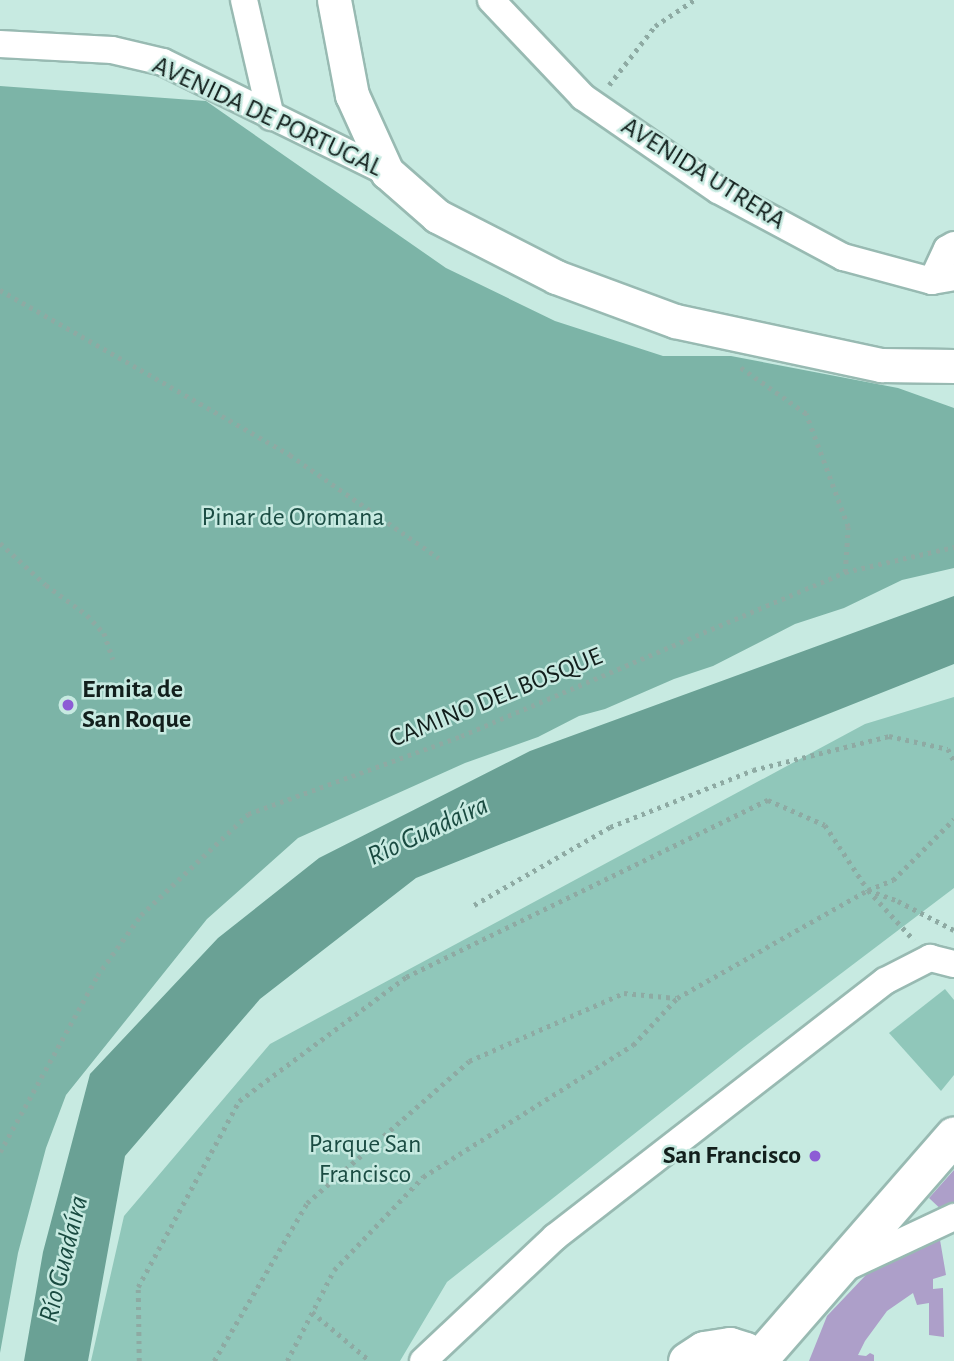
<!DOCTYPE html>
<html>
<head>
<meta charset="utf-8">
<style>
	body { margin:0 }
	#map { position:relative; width:954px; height:1361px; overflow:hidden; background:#c7eae1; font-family:"Alegreya Sans",sans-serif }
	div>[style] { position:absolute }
	.green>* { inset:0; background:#90c7ba }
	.forest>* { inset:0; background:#7cb4a7 }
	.water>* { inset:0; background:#6aa195 }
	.building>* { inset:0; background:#ad9fc9 }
	.path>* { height:4.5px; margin-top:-2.25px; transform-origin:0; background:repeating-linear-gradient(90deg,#8eaaa3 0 3.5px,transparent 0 8.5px) }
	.roads { filter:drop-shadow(2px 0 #98bab2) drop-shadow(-2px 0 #98bab2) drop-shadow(0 2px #98bab2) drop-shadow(0 -2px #98bab2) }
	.minor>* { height:26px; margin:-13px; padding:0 13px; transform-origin:13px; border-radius:13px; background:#fff }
	.tertiary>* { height:33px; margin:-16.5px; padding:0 16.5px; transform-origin:16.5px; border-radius:16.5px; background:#fff }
	.secondary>* { height:37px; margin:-18.5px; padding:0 18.5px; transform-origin:18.5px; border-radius:18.5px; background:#fff }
	.dots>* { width:19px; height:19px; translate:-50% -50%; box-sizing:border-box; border:4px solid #c7eae1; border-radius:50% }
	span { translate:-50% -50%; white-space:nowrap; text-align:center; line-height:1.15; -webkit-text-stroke:5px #c7eae1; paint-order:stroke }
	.street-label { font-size:26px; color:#121f1c }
	.park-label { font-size:26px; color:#1b4c43 }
	.poi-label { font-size:26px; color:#121f1c; font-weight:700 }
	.left { translate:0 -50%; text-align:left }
	.right { translate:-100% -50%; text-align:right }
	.water-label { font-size:28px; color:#194a40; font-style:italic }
</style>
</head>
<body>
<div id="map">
	<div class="green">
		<div style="clip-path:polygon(954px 697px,954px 888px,744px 1047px,447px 1282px,400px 1361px,91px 1361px,124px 1216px,270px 1044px,865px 724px)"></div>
		<div style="clip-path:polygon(945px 989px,954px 1000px,954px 1075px,941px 1091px,889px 1033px)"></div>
	</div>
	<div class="forest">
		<div style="clip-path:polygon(0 86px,206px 101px,446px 268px,555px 321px,663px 356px,731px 356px,898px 388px,954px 408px,954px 568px,902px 580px,844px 608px,795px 624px,713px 666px,674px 679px,605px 709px,579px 716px,538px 737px,465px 763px,298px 838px,207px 919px,66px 1095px,46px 1148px,18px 1253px,0 1353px)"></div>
	</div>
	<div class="water">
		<div style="clip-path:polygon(954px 596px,954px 664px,416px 878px,260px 999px,125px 1156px,88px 1361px,24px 1361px,43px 1252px,90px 1074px,218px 938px,319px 858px,530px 751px)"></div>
	</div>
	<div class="building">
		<div style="clip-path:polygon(954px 1170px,954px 1210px,946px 1214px,929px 1198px)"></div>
		<div style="clip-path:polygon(939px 1234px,946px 1275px,933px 1279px,933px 1289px,943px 1288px,944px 1337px,929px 1335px,929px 1303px,917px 1305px,913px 1293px,887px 1311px,865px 1341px,858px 1355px,866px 1356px,870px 1353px,874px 1355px,874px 1361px,809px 1361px,827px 1316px,883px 1257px)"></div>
	</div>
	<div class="path">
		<div style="left:609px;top:85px;width:75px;rotate:-52.1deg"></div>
		<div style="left:655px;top:26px;width:47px;rotate:-33.7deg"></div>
		<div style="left:0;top:290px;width:334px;rotate:29.6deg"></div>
		<div style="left:290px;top:455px;width:181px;rotate:34.7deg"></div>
		<div style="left:0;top:543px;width:62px;rotate:42.4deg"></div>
		<div style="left:46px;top:585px;width:51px;rotate:36.2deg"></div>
		<div style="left:87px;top:615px;width:25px;rotate:47deg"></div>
		<div style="left:104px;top:633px;width:28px;rotate:71deg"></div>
		<div style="left:845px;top:572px;width:112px;rotate:-12.9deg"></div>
		<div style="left:868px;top:890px;width:32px;rotate:20deg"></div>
		<div style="left:898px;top:901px;width:63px;rotate:27.4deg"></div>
		<div style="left:474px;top:905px;width:157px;rotate:-29.8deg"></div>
		<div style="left:610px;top:827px;width:154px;rotate:-21.7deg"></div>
		<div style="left:753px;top:770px;width:140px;rotate:-14deg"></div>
		<div style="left:889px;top:736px;width:60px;rotate:12.4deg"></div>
		<div style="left:948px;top:749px;width:13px;rotate:63deg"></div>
		<div style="left:0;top:1152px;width:201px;rotate:-61.1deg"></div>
		<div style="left:97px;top:976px;width:75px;rotate:-54.2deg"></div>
		<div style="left:141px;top:915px;width:147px;rotate:-43.3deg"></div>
		<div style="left:248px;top:814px;width:227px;rotate:-20.1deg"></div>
		<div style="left:461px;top:736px;width:418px;rotate:-23.1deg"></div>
		<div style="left:845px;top:572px;width:45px;rotate:-86.2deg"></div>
		<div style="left:848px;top:527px;width:121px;rotate:-110.4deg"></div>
		<div style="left:806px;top:414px;width:83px;rotate:-144.8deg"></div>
		<div style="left:312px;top:1312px;width:76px;rotate:40.2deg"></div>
		<div style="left:139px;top:1361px;width:74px;rotate:-90.8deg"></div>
		<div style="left:138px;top:1287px;width:212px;rotate:-61.5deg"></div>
		<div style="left:239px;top:1101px;width:208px;rotate:-36.6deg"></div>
		<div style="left:406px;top:977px;width:403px;rotate:-26.1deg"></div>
		<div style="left:768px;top:800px;width:62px;rotate:23.7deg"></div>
		<div style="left:825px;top:825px;width:78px;rotate:56.5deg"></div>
		<div style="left:868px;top:890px;width:68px;rotate:47.4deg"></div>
		<div style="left:214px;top:1361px;width:183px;rotate:-59.5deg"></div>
		<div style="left:307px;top:1203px;width:215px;rotate:-41.2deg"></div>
		<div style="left:469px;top:1061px;width:169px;rotate:-23.7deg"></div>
		<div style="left:624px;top:993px;width:52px;rotate:5.5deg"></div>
		<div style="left:287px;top:1361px;width:102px;rotate:-62.7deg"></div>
		<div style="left:334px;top:1270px;width:129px;rotate:-46.3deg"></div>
		<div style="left:423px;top:1177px;width:248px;rotate:-32.2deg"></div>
		<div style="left:633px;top:1045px;width:64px;rotate:-46.9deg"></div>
		<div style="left:677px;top:998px;width:219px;rotate:-29.5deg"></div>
		<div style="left:868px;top:890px;width:27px;rotate:-22deg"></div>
		<div style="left:893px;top:880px;width:86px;rotate:-45deg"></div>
	</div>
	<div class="roads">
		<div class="minor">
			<div style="left:244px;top:0;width:120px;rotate:77deg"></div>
			<div style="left:491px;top:0;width:134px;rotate:46.5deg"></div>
			<div style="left:583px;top:97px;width:164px;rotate:34.6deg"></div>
			<div style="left:718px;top:190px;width:142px;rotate:28.2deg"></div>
			<div style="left:843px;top:257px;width:92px;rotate:15.1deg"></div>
			<div style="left:932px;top:281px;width:22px;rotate:-10deg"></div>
			<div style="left:0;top:44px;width:112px;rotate:3.1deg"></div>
			<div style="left:112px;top:50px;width:52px;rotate:13.2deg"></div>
			<div style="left:163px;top:62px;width:250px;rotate:26.2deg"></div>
			<div style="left:932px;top:281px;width:35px;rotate:-65deg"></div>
			<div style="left:947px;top:249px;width:8px;rotate:-30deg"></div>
			<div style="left:843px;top:1269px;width:123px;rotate:-25.1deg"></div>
			<div style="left:423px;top:1361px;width:181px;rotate:-43.2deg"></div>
			<div style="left:555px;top:1237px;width:418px;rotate:-37.8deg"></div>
			<div style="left:885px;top:981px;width:51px;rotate:-27.1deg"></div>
			<div style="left:930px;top:958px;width:25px;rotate:14deg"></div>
		</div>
		<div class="tertiary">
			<div style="left:334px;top:0;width:97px;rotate:79.3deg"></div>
			<div style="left:352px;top:95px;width:85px;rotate:65.6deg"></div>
			<div style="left:387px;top:172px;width:67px;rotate:41.3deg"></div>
			<div style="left:437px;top:216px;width:134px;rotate:27.1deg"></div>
			<div style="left:556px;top:277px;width:127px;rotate:20.3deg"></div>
			<div style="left:675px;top:321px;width:211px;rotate:12.1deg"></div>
			<div style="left:881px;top:365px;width:73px;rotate:0.8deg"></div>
		</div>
		<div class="secondary">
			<div style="left:758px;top:1360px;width:298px;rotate:-48.9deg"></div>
			<div style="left:687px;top:1361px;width:20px;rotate:-33deg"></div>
			<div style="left:704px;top:1350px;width:26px;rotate:-9deg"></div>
			<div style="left:730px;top:1346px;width:16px;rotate:18deg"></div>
			<div style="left:745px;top:1351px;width:17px;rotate:36deg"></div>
		</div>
	</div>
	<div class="dots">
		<div style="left:68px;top:705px;background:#8d5cd5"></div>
		<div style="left:815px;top:1156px;background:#8d5cd5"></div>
	</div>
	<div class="street-label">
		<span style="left:267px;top:117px;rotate:25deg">AVENIDA DE PORTUGAL</span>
		<span style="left:703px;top:174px;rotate:32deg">AVENIDA UTRERA</span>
		<span style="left:496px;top:698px;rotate:-22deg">CAMINO DEL BOSQUE</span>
	</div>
	<div class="park-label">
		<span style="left:293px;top:518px">Pinar de Oromana</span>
		<span style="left:365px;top:1160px">Parque San<br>Francisco</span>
	</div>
	<div class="poi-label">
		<span class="left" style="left:82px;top:705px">Ermita de<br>San Roque</span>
		<span class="right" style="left:801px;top:1156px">San Francisco</span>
	</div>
	<div class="water-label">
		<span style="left:428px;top:831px;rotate:-25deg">Río Guadaíra</span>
		<span style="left:64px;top:1259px;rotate:-76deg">Río Guadaíra</span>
	</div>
</div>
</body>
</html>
